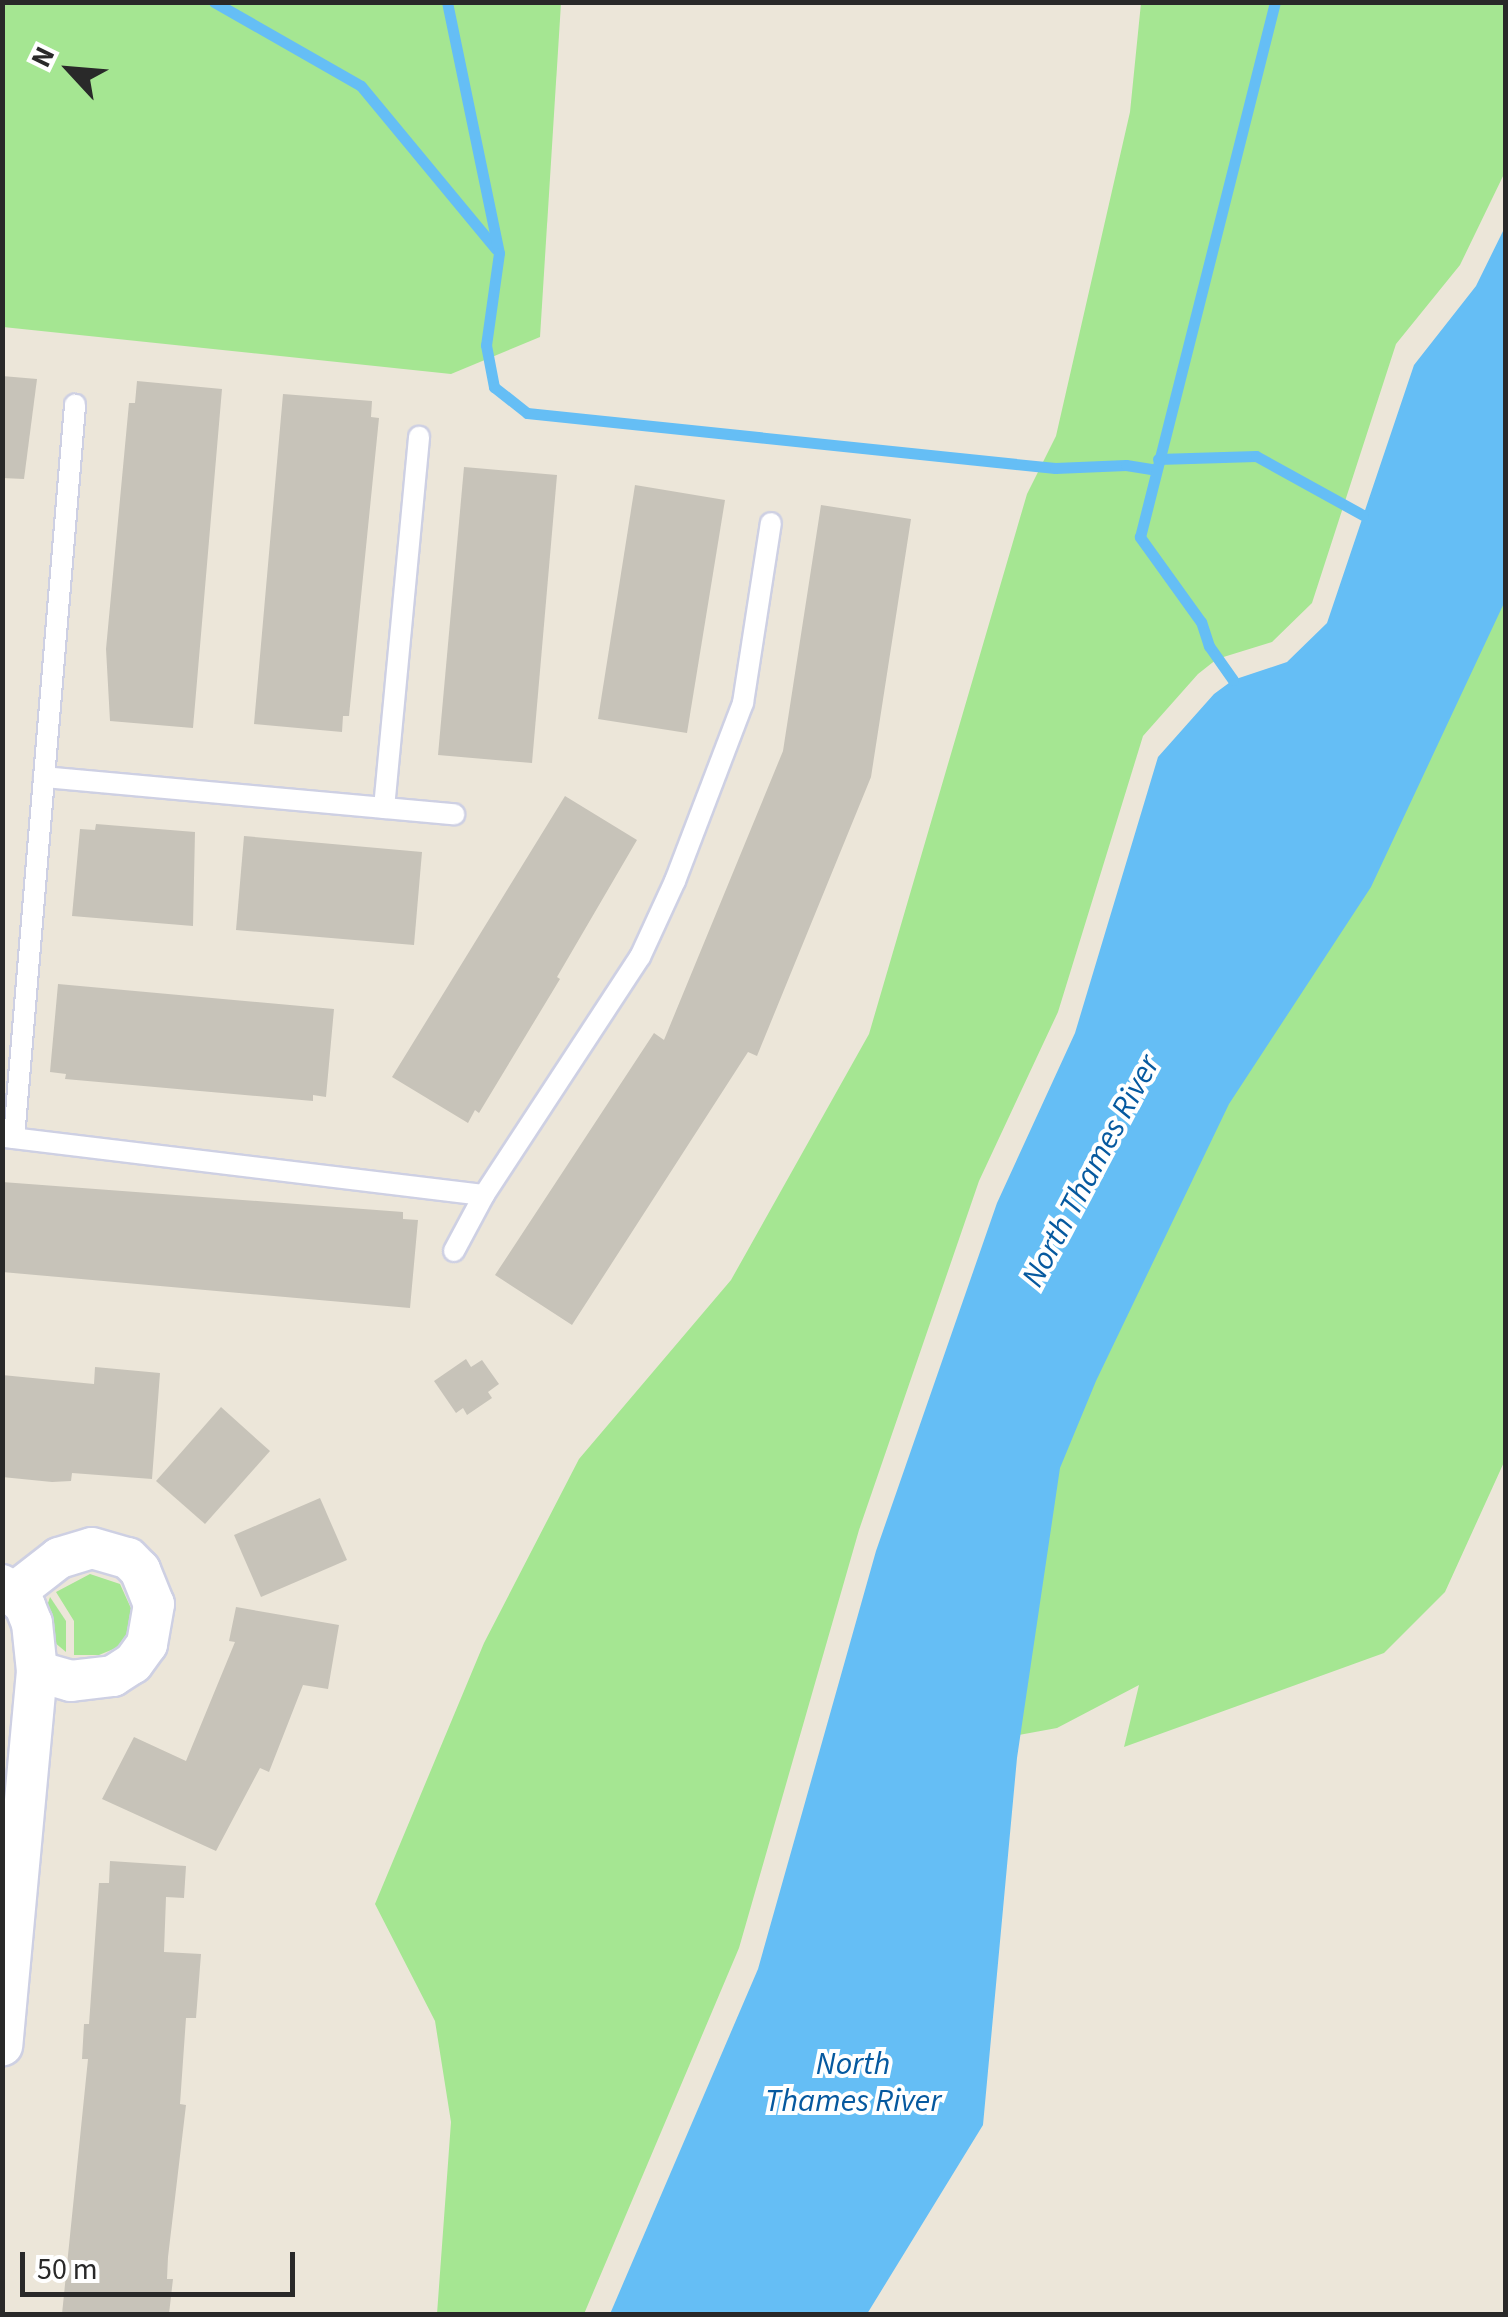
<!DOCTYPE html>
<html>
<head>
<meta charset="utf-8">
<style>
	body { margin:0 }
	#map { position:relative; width:1508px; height:2317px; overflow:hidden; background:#ece6d9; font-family:"Source Sans 3",sans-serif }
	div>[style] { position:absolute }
	.green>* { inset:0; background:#a5e692 }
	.water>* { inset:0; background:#65bef5 }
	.stream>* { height:11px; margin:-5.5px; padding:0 5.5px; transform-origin:5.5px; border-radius:5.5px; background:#65bef5 }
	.building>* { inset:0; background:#c7c3b9 }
	.roads { filter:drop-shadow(2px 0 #ced0e3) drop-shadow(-2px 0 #ced0e3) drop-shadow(0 2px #ced0e3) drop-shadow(0 -2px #ced0e3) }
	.lane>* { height:20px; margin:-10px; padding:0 10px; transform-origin:10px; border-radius:10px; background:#fff }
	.street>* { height:40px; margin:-20px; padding:0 20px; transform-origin:20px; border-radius:20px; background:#fff }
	span { translate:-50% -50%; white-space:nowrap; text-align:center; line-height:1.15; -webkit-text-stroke:8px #fff; paint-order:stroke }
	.water-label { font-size:32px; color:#06599f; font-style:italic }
	.frame { position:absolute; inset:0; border:5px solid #292929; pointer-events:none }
	.north { position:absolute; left:20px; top:20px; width:100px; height:100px; -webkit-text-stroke:8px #fff; paint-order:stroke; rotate:296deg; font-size:28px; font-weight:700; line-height:40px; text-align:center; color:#292929 }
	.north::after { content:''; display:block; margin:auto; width:35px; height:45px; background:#292929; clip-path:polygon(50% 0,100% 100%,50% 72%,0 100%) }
	.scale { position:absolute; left:20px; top:2252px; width:275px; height:45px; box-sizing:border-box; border:5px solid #292929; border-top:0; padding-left:12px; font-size:30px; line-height:35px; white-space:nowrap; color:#292929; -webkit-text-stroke:8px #fff; paint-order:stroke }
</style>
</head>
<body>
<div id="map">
	<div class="green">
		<div style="clip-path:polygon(2px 3px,561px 3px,540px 337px,451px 374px,3px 327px)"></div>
		<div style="clip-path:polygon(1141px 3px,1505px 3px,1505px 172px,1460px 265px,1396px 344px,1312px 603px,1272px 642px,1217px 659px,1198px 674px,1143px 736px,1058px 1012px,979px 1181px,859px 1530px,739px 1948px,584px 2314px,437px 2314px,451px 2122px,435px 2021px,375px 1904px,484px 1643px,579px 1459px,731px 1280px,869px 1034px,1027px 494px,1056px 436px,1130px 112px)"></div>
		<div style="clip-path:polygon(1505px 565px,1505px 1460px,1445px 1592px,1384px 1653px,1124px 1747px,1139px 1685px,1057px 1728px,1008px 1737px,1052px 1451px,1087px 1363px)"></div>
		<div style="clip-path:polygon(90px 1574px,120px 1584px,134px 1615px,129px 1634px,116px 1648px,99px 1655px,74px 1655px,74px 1621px,56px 1592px)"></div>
		<div style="clip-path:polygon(50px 1597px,66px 1621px,66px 1652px,54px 1642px,46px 1609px)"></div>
	</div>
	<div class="water">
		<div style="clip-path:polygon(1505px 227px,1505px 601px,1371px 887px,1229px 1104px,1096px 1381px,1060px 1468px,1017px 1758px,983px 2125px,867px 2314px,610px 2314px,758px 1969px,876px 1551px,997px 1203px,1075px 1033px,1158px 757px,1214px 694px,1233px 680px,1287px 662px,1327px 623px,1414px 365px,1476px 286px)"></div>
	</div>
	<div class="stream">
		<div style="left:214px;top:2px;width:169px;rotate:29.7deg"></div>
		<div style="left:361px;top:86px;width:212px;rotate:50.4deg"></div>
		<div style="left:447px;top:2px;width:256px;rotate:78.3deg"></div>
		<div style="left:499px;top:253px;width:93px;rotate:98deg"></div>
		<div style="left:486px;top:345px;width:43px;rotate:79.2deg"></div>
		<div style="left:494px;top:387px;width:42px;rotate:38.2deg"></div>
		<div style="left:527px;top:413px;width:531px;rotate:5.95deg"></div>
		<div style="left:1055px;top:468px;width:71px;rotate:-2.4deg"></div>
		<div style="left:1126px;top:465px;width:30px;rotate:9deg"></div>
		<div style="left:1158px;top:459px;width:98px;rotate:-1.8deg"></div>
		<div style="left:1256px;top:456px;width:122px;rotate:28.9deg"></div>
		<div style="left:1233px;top:680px;width:42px;rotate:-125.2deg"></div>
		<div style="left:1209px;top:646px;width:25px;rotate:-108deg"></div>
		<div style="left:1201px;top:622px;width:105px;rotate:-125.7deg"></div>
		<div style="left:1140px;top:537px;width:552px;rotate:-75.84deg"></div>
	</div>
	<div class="building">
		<div style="clip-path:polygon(2px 376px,37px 379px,24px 479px,2px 478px)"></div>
		<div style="clip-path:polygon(137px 381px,222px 389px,193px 728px,110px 721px,106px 649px,129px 403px,135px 403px)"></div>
		<div style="clip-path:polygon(283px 394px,372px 401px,371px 417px,379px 418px,349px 716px,343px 716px,342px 732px,254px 724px)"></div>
		<div style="clip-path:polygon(464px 467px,557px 475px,532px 763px,438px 755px)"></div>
		<div style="clip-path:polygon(635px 485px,725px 500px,687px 733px,598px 719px)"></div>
		<div style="clip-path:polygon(821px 505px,911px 519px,871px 777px,757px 1056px,748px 1052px,572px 1325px,495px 1275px,654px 1033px,664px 1040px,783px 751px)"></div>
		<div style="clip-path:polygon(565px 796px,637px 840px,557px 977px,560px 979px,479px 1113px,475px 1110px,468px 1123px,392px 1077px)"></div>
		<div style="clip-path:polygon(96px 824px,195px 832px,193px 926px,72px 916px,80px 829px,95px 830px)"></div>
		<div style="clip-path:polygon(244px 836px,422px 852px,414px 945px,236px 930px)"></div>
		<div style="clip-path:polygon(58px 984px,334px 1009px,326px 1097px,313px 1095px,313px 1101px,65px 1079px,66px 1074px,50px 1072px)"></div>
		<div style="clip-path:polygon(2px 1182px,403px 1212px,403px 1219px,418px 1220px,410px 1308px,2px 1272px)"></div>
		<div style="clip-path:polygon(466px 1359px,471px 1367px,482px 1360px,499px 1384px,488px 1392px,492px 1398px,467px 1415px,463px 1408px,456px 1413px,434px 1381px)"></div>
		<div style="clip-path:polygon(95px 1367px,160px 1373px,152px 1479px,72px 1473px,71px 1481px,52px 1482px,2px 1477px,2px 1375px,94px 1384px)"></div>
		<div style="clip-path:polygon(221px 1407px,270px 1451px,205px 1524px,156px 1481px)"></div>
		<div style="clip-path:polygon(320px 1498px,347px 1560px,261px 1597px,234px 1535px)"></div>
		<div style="clip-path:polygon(236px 1607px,339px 1625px,328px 1689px,303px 1685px,269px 1772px,260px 1768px,216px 1851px,102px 1799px,134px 1737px,186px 1761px,235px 1642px,229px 1641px)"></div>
		<div style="clip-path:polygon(110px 1861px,186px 1866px,184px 1898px,166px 1897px,164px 1952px,201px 1954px,196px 2018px,186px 2018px,180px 2104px,186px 2105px,168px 2257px,167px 2279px,173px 2279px,169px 2314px,62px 2314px,88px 2059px,82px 2059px,84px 2024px,89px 2024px,99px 1883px,109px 1883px)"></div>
	</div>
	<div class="roads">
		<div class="lane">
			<div style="left:44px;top:777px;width:412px;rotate:5.2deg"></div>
			<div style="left:384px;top:808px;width:373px;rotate:-84.6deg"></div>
			<div style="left:4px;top:1137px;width:483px;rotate:6.9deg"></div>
			<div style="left:14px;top:1138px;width:736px;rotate:-85.24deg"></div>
			<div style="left:454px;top:1251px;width:64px;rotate:-61.8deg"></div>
			<div style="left:484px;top:1195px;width:285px;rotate:-56.8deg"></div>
			<div style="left:640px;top:957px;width:84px;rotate:-65.3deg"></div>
			<div style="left:675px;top:881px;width:191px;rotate:-69.1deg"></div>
			<div style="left:743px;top:703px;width:182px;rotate:-81.2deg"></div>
		</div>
		<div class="street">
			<div style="left:2px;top:1585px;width:31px;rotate:42deg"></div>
			<div style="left:25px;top:1606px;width:18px;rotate:68deg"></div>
			<div style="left:32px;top:1623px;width:48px;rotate:84.1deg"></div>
			<div style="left:37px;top:1671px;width:376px;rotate:95.3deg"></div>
			<div style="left:14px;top:1593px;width:57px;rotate:-37.9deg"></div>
			<div style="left:59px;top:1558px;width:34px;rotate:-17deg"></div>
			<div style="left:92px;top:1548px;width:37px;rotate:16deg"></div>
			<div style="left:128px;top:1558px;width:17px;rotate:45deg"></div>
			<div style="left:140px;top:1570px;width:37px;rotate:68deg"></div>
			<div style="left:154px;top:1604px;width:41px;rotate:99.9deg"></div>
			<div style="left:147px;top:1644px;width:24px;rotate:126deg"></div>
			<div style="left:133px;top:1663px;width:24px;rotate:147deg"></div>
			<div style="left:113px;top:1676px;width:42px;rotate:173.2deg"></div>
			<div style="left:71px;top:1681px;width:35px;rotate:-164deg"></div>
		</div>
	</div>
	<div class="water-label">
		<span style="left:1091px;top:1171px;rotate:-62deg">North Thames River</span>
		<span style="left:853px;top:2083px">North<br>Thames River</span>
	</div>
	<div class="frame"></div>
	<div class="north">N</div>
	<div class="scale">50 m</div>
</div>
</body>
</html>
